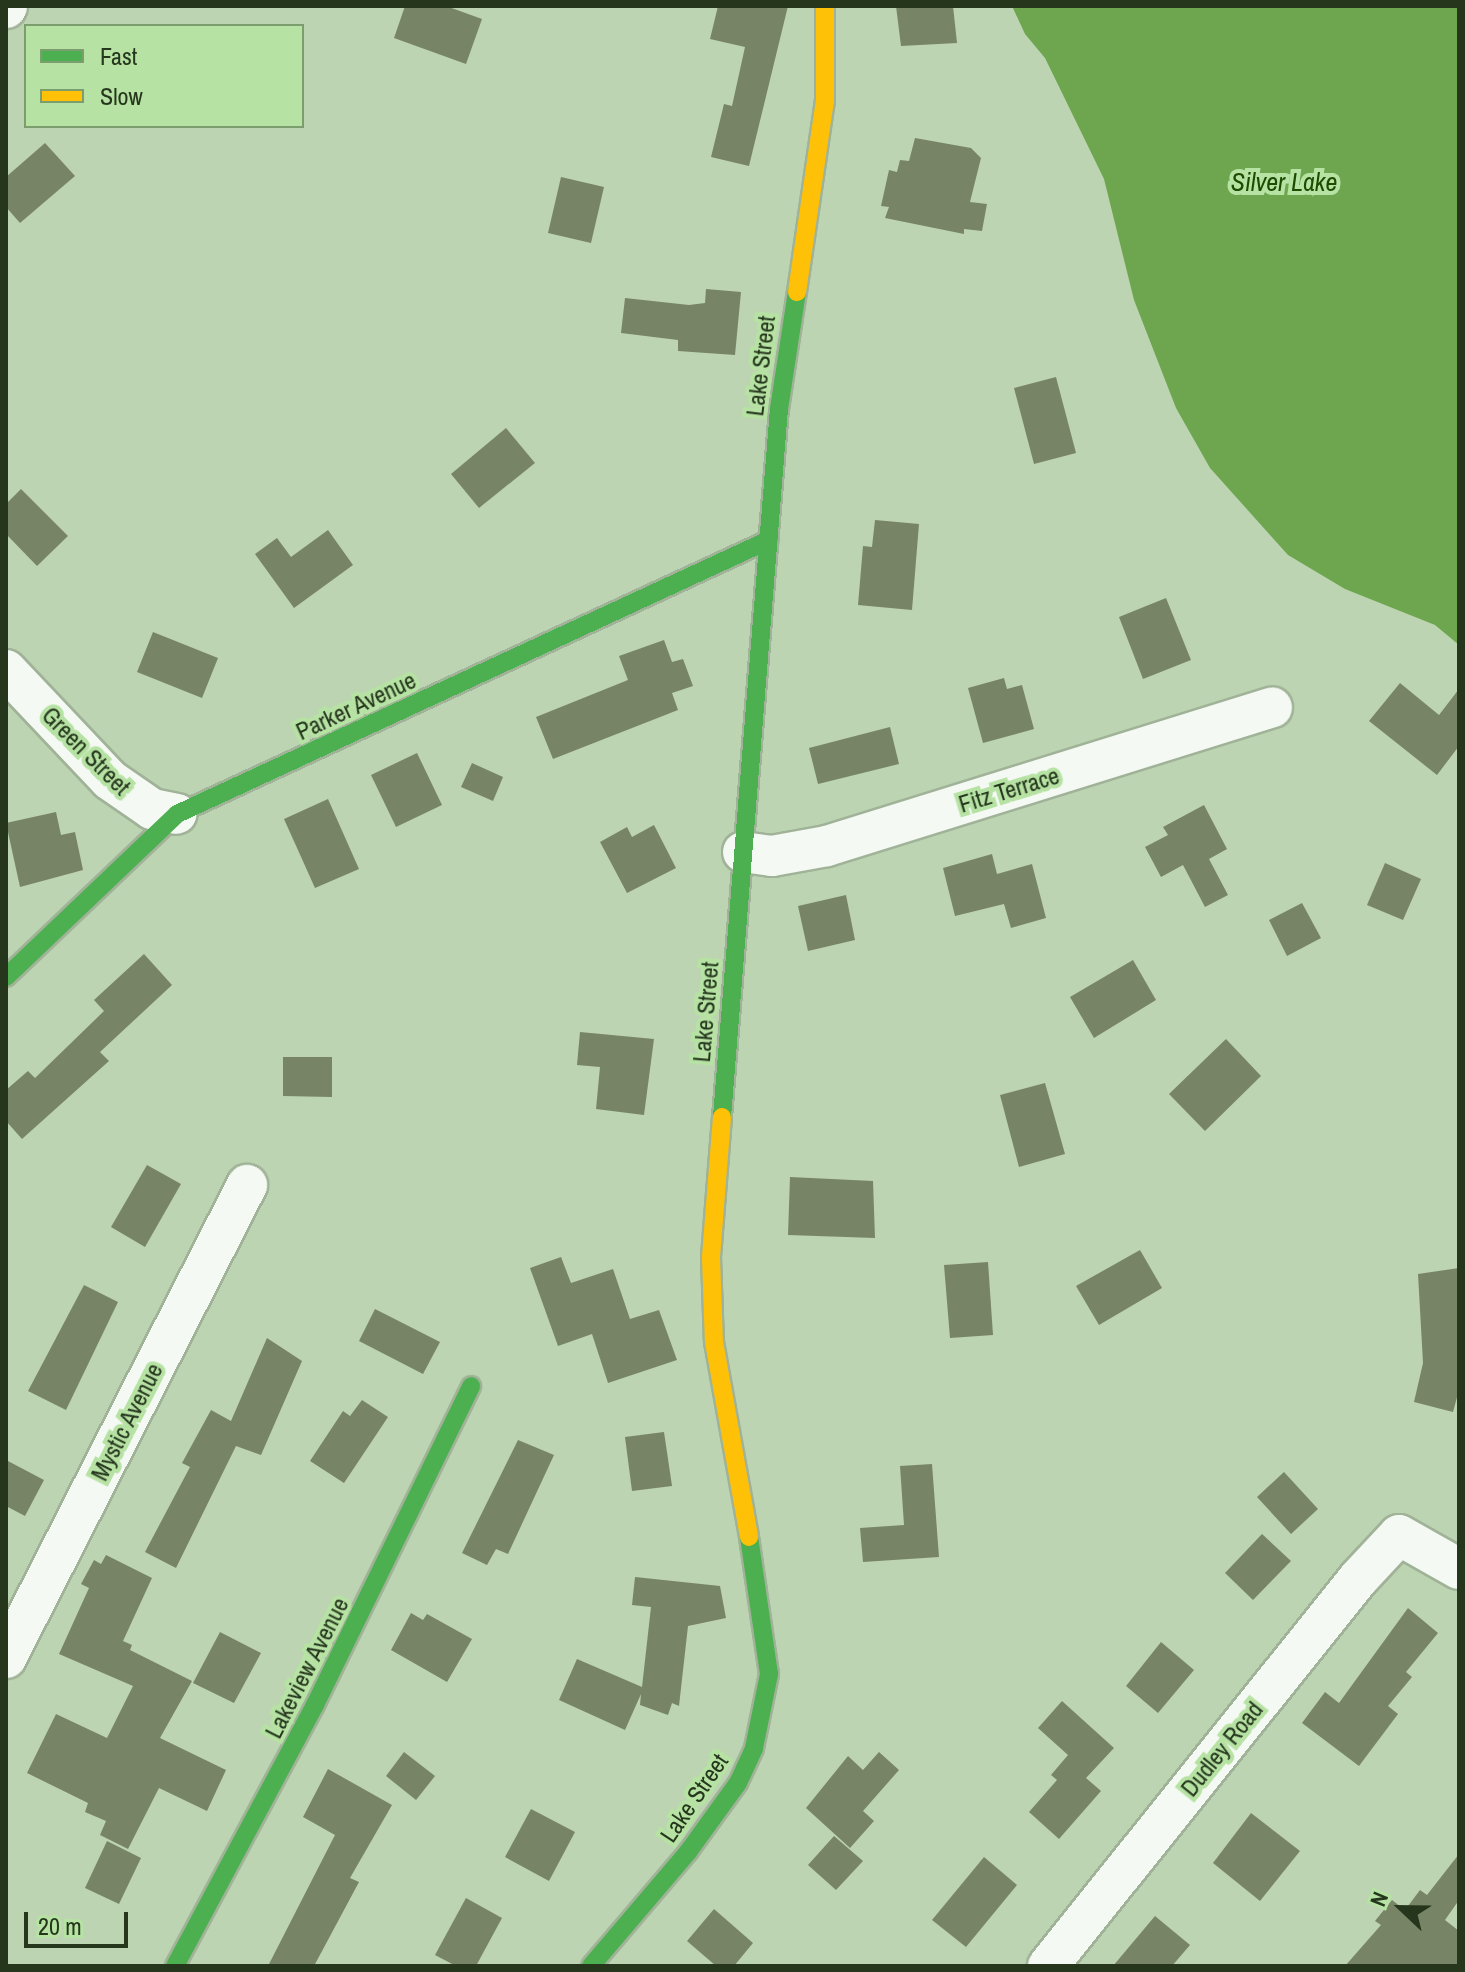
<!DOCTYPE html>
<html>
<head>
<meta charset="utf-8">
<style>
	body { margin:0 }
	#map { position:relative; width:1465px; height:1972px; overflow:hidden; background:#bcd4b1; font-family:"Archivo Narrow",sans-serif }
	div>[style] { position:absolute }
	.water>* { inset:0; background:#6ea650 }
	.building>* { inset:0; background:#788466 }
	.roads { filter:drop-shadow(2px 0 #a0b398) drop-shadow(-2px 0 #a0b398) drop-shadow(0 2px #a0b398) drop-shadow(0 -2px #a0b398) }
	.street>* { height:40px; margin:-20px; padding:0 20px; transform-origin:20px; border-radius:20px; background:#f5f9f3 }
	.fast>* { height:18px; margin:-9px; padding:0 9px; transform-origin:9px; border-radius:9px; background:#4caf50 }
	.slow>* { height:18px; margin:-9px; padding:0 9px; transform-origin:9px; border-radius:9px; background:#ffc107 }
	span { translate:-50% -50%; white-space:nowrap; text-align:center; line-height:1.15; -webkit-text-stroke:8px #b6e2a3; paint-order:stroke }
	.street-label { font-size:24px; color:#25361d }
	.water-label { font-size:26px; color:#1e4b00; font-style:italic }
	.frame { position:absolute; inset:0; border:8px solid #25361d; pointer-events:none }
	.legend { position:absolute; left:24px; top:24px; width:280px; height:104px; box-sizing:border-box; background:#b6e2a3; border:2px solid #7c9d6d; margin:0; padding:10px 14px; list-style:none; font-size:24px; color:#25361d }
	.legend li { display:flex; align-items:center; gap:16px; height:40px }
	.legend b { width:40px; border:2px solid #7c9d6d }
	.north { position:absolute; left:1361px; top:1868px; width:80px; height:80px; -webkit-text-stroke:6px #b6e2a3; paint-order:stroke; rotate:292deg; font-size:22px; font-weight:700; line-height:32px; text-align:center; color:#25361d }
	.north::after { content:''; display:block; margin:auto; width:28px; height:36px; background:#25361d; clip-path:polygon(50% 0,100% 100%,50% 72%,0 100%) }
	.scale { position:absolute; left:24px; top:1912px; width:104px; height:36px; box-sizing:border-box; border:4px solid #25361d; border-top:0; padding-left:10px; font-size:24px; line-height:28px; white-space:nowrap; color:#25361d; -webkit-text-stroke:6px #b6e2a3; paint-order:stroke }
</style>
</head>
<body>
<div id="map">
	<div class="water">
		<div style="clip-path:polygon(1012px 6px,1459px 6px,1459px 645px,1435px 625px,1345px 589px,1288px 555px,1210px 468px,1176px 408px,1134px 300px,1104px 179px,1045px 58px,1025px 34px)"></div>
	</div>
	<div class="building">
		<div style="clip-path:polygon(405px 6px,446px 6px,482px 19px,466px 64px,394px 38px)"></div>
		<div style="clip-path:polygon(718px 6px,788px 6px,749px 166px,711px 157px,724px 104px,732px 106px,745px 47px,710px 39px)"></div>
		<div style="clip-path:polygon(896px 6px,953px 6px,957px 43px,901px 46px)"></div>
		<div style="clip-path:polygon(915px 138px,971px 148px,981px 158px,970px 202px,987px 204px,982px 231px,964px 229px,964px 234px,885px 218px,889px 207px,881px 206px,889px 170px,897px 172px,900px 160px,909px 161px)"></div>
		<div style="clip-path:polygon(45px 143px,75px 176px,20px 223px,6px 207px,6px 177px)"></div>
		<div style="clip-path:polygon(561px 177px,604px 187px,591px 243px,548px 233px)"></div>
		<div style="clip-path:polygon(706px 289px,741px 292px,735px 355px,678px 351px,678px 340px,621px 333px,625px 298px,689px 305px,705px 303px)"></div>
		<div style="clip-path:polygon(1056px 377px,1076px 453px,1034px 464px,1014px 388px)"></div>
		<div style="clip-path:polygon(506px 428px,535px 463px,479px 508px,451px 474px)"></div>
		<div style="clip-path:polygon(21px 489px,68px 536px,37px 566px,6px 534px,6px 504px)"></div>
		<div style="clip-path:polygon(875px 520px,919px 524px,912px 610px,858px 605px,863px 546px,872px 547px)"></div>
		<div style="clip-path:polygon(328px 530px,353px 565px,294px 608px,255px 554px,277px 538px,291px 557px)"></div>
		<div style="clip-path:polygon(1166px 598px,1191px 660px,1143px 679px,1119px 617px)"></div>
		<div style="clip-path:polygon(153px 632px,218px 658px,202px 698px,137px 672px)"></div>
		<div style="clip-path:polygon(664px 640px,672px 662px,683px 659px,693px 686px,672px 693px,678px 710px,553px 759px,536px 717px,628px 680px,619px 656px)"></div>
		<div style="clip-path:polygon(1004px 678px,1007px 689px,1022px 685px,1034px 729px,983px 743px,968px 688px)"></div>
		<div style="clip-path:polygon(1400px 683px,1439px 715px,1459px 689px,1459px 746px,1437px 775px,1369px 721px)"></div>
		<div style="clip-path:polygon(890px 727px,899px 764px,818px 784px,809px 748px)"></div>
		<div style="clip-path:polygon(417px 753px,442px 805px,396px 827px,371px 775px)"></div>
		<div style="clip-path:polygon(472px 763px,503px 777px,493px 801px,461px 787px)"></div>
		<div style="clip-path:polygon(328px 799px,359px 869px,315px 888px,284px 819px)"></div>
		<div style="clip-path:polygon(1204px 805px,1227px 849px,1209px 859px,1228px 895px,1205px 907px,1183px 865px,1161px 877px,1145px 847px,1168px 835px,1163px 827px)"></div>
		<div style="clip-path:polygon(56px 812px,61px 835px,75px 832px,83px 870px,20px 887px,6px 823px)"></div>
		<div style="clip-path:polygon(654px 825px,676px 868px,627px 893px,600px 842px,627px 827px,632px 837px)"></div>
		<div style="clip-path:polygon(992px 854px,997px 874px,1032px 864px,1046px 918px,1011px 928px,1004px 904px,955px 916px,943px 868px)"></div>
		<div style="clip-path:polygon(1385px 863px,1421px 879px,1403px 920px,1367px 905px)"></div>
		<div style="clip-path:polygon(846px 895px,855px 940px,808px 951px,798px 906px)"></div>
		<div style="clip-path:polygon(1302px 903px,1321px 938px,1287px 956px,1269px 920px)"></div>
		<div style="clip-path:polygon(144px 954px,172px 985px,100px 1052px,109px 1061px,22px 1139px,6px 1121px,6px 1090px,28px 1071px,35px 1078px,104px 1011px,94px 1000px)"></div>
		<div style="clip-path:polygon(1133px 960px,1156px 1000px,1094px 1038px,1070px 997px)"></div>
		<div style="clip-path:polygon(580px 1032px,654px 1039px,644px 1115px,596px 1109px,600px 1067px,577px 1065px)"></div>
		<div style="clip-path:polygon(1226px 1039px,1261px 1076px,1205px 1131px,1169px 1094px)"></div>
		<div style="clip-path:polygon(283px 1057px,332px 1057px,332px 1097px,283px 1096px)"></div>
		<div style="clip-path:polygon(1045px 1083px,1065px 1154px,1019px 1167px,1000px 1095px)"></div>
		<div style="clip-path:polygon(147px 1165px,181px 1184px,145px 1247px,111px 1227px)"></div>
		<div style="clip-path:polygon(790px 1177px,873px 1181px,875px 1238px,788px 1235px)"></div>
		<div style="clip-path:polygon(1140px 1250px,1162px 1288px,1099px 1325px,1076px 1286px)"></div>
		<div style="clip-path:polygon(561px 1257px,571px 1283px,613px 1269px,630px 1319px,659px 1310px,677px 1360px,608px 1383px,592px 1334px,558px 1346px,530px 1268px)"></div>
		<div style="clip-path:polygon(988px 1262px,993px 1335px,950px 1338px,944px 1265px)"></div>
		<div style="clip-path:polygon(1459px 1268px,1459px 1390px,1453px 1412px,1414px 1402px,1423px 1363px,1418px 1274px)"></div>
		<div style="clip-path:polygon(84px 1285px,118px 1302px,66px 1410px,28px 1391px)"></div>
		<div style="clip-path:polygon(375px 1309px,440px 1342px,423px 1374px,359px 1341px)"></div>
		<div style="clip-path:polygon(267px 1338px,302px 1361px,261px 1455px,236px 1446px,176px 1568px,145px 1552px,190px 1467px,182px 1463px,211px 1410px,231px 1421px)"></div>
		<div style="clip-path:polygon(362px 1400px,388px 1417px,344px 1483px,310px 1461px,343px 1411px,350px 1416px)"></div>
		<div style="clip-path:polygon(664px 1432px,672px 1486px,632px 1491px,625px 1437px)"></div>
		<div style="clip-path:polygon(518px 1440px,554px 1455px,508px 1554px,496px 1549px,487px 1565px,462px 1553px)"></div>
		<div style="clip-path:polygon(6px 1460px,44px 1480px,25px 1516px,6px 1506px)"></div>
		<div style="clip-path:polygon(932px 1464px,939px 1557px,863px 1562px,860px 1528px,904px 1525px,900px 1466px)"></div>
		<div style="clip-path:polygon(1284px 1472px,1318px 1509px,1291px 1534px,1257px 1497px)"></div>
		<div style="clip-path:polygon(1262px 1534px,1291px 1561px,1253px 1600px,1225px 1573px)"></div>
		<div style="clip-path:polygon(106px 1555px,152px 1578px,123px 1641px,132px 1645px,130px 1650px,192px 1681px,160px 1738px,226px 1770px,207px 1811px,159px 1788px,128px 1849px,100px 1835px,106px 1821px,85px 1812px,88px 1803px,27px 1773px,56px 1714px,107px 1738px,133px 1686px,59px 1654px,89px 1588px,81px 1584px,94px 1560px,101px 1564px)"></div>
		<div style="clip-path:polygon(635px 1577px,720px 1586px,726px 1618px,688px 1626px,679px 1706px,672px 1703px,668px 1715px,640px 1705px,641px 1694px,625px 1730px,559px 1700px,577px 1659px,642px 1687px,651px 1607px,632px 1605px)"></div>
		<div style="clip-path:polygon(1408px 1608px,1438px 1633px,1406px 1672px,1412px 1677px,1388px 1706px,1398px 1714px,1359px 1766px,1302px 1723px,1325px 1692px,1339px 1703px)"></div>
		<div style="clip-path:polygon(411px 1613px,423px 1620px,427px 1614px,472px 1639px,447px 1682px,391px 1650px)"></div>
		<div style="clip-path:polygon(220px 1632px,261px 1653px,234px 1703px,193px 1683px)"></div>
		<div style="clip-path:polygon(1161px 1642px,1194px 1670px,1158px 1713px,1126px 1686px)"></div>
		<div style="clip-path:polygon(1062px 1701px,1114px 1748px,1086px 1778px,1101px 1791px,1059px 1839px,1029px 1812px,1057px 1780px,1051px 1775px,1068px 1755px,1038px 1728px)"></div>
		<div style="clip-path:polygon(404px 1752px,435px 1776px,416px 1800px,386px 1776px)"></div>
		<div style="clip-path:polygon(879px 1752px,899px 1770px,863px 1811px,874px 1821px,850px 1848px,806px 1808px,848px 1756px,863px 1770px)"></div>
		<div style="clip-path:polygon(328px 1769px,392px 1805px,350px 1878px,359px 1882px,314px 1966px,268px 1966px,335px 1835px,303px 1817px)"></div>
		<div style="clip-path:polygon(531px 1809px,575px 1832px,549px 1881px,505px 1857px)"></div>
		<div style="clip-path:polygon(1251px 1813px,1300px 1851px,1260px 1901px,1213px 1863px)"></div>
		<div style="clip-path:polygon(834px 1836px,863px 1861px,836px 1890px,808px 1865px)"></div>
		<div style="clip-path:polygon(107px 1841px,141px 1858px,119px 1904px,85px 1888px)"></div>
		<div style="clip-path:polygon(1459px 1854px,1459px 1900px,1445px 1920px,1459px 1931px,1459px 1966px,1345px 1966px,1381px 1925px,1375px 1921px,1392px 1900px,1405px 1910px,1420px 1890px,1427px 1895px)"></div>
		<div style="clip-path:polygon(984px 1857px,1017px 1885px,966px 1947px,932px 1920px)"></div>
		<div style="clip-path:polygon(466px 1898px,502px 1918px,476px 1966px,456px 1966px,435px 1955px)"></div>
		<div style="clip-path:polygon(714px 1909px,753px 1943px,734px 1966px,716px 1966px,687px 1941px)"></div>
		<div style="clip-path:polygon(1155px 1916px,1190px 1945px,1172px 1966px,1113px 1966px)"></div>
	</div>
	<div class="roads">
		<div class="street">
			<div style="left:6px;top:8px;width:2px;rotate:-63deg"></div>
			<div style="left:6px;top:670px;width:151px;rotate:46.6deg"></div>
			<div style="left:110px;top:780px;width:51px;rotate:34.6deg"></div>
			<div style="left:152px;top:809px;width:25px;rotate:11deg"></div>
			<div style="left:743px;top:852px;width:29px;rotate:8deg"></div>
			<div style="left:772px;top:856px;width:56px;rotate:-10.3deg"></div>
			<div style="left:827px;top:846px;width:466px;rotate:-17.3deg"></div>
			<div style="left:6px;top:1658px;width:531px;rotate:-63deg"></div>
			<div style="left:1048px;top:1966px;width:496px;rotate:-51.3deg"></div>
			<div style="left:1358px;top:1579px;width:60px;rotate:-47deg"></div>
			<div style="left:1399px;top:1535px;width:69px;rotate:29.5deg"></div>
		</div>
		<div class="fast">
			<div style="left:6px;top:977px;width:236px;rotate:-43.6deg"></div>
			<div style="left:177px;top:814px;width:652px;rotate:-24.84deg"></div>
			<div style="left:722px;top:1117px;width:710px;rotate:-85.4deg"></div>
			<div style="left:779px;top:409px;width:118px;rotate:-81.3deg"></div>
			<div style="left:175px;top:1966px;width:296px;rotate:-61.8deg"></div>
			<div style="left:315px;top:1705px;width:355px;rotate:-63.9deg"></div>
			<div style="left:591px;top:1966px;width:150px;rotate:-49.6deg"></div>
			<div style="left:688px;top:1852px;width:85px;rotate:-54.1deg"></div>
			<div style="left:738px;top:1783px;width:38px;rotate:-65deg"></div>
			<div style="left:754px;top:1748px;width:76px;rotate:-78.5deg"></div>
			<div style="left:769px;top:1674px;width:138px;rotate:-98.3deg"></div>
		</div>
		<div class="slow">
			<div style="left:797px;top:292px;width:193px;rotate:-81.7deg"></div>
			<div style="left:825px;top:101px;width:95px;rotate:-90deg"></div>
			<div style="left:722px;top:1117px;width:141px;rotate:94.5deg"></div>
			<div style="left:711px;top:1258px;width:84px;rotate:88deg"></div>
			<div style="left:714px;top:1342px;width:198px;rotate:79.8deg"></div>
		</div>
	</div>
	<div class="street-label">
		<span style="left:761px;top:366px;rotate:-83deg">Lake Street</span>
		<span style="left:356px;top:706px;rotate:-25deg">Parker Avenue</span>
		<span style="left:86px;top:751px;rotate:45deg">Green Street</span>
		<span style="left:1009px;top:790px;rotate:-17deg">Fitz Terrace</span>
		<span style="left:706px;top:1012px;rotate:-85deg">Lake Street</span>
		<span style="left:127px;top:1422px;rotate:-63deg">Mystic Avenue</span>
		<span style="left:307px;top:1668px;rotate:-63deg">Lakeview Avenue</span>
		<span style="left:1222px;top:1749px;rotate:-51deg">Dudley Road</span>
		<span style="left:694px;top:1798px;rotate:-56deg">Lake Street</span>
	</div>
	<div class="water-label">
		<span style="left:1284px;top:182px">Silver Lake</span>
	</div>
	<div class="frame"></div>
	<ul class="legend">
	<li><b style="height:10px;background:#4caf50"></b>Fast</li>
	<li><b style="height:10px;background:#ffc107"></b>Slow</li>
	</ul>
	<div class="north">N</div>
	<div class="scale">20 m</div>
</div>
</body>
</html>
